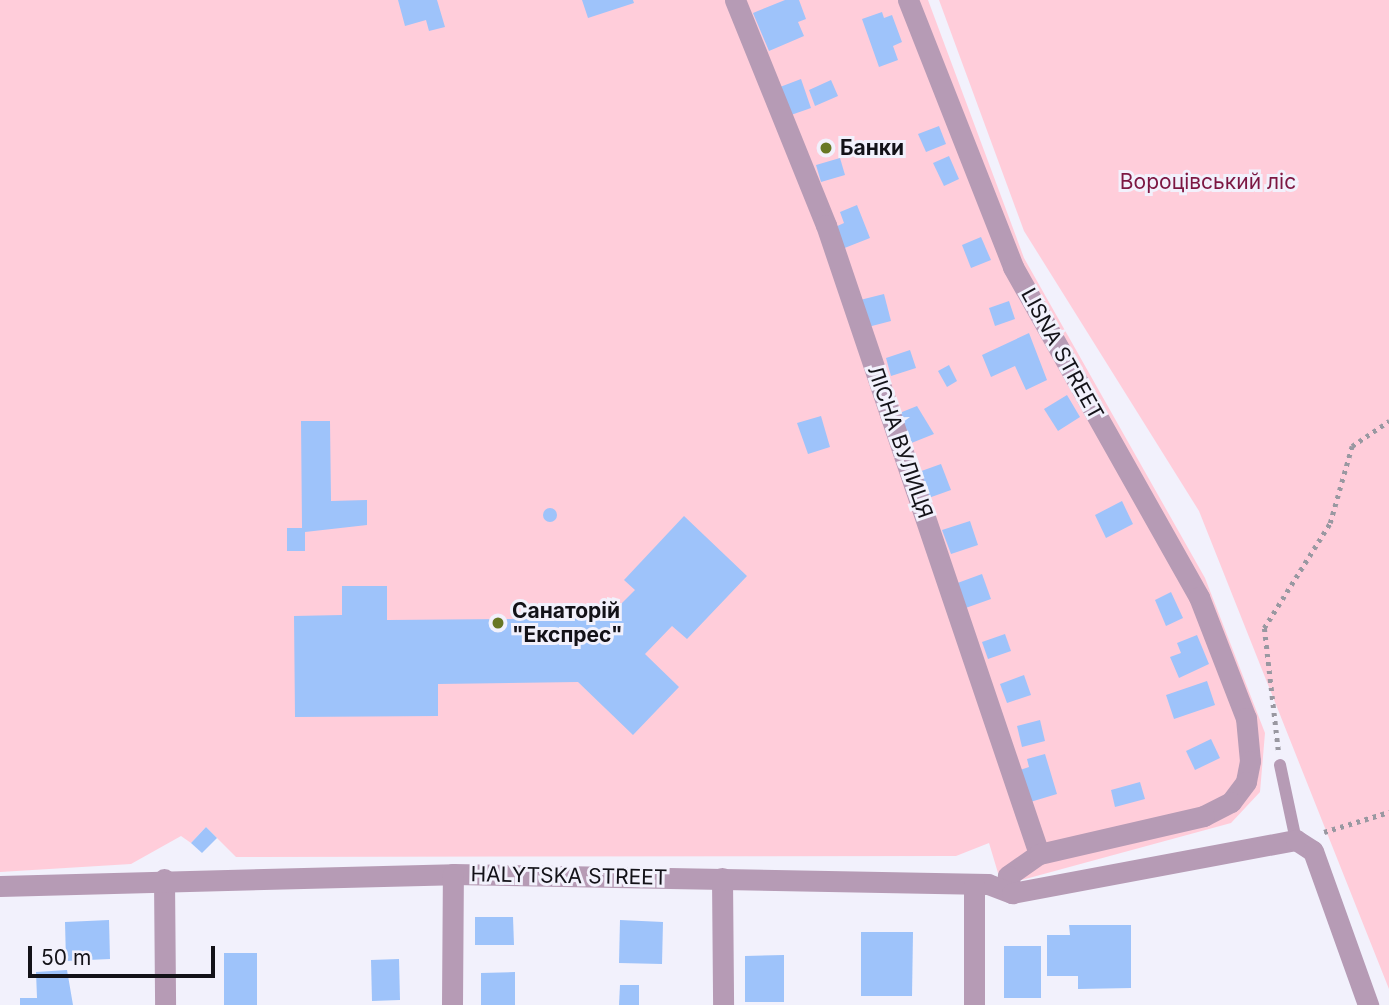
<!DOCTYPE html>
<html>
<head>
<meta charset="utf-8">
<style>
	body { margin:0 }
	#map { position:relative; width:1389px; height:1005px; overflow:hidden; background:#f2f1fc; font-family:Inter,sans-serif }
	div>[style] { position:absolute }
	.green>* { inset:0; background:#ffcdda }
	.building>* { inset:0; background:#9ec3fa }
	.round { border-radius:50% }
	.path>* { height:4.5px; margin-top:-2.25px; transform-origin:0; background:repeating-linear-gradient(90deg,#9998a1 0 3.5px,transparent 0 8.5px) }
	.service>* { height:12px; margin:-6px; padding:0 6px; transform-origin:6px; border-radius:6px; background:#b69bb5 }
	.minor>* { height:21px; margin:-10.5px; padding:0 10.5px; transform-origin:10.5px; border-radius:10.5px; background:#b69bb5 }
	.dots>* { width:19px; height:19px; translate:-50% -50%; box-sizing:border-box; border:4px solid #f2f1fc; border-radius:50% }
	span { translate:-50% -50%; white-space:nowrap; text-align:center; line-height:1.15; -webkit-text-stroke:6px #f2f1fc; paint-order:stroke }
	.poi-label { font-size:21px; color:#131218; font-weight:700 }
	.left { translate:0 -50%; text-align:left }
	.park-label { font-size:21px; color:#7c1742 }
	.street-label { font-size:21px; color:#131218 }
	.scale { position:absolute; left:28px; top:946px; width:187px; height:32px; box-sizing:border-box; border:4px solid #131218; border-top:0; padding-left:9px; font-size:21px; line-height:24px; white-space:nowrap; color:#131218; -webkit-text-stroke:5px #f2f1fc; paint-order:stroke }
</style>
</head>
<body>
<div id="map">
	<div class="green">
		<div style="clip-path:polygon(0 0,928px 0,1024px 258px,1205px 578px,1265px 733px,1260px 792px,1231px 823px,1018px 881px,998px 873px,989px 843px,956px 856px,236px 857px,206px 827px,191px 843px,181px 836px,131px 864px,0 872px)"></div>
		<div style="clip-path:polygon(939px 0,1389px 0,1389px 989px,1199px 511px,1024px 231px)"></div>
	</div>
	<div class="building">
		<div style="clip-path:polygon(398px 0,437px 0,445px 27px,429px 31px,426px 20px,405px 26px)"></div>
		<div style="clip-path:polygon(582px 0,633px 0,634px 3px,588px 18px)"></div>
		<div style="clip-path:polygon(785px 0,799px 0,806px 19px,798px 22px,804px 36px,769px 51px,753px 13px)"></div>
		<div style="clip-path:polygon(882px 12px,884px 18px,892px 15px,902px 42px,893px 46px,898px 60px,879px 67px,862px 19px)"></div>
		<div style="clip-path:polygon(801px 79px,811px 108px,791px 115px,780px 87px)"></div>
		<div style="clip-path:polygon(831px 80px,838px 96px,815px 106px,809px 90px)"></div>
		<div style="clip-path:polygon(939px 126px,946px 144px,926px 152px,918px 134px)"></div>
		<div style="clip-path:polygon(949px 156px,959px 179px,944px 186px,933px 163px)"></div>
		<div style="clip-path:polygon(840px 158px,845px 175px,821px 182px,816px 165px)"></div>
		<div style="clip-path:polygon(857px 205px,870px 238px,842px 249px,833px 228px,844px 223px,840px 212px)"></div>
		<div style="clip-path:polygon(981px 237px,991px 260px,971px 268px,962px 245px)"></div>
		<div style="clip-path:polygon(884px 294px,891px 321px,868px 327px,860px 300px)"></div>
		<div style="clip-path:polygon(1009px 301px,1015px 319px,995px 326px,989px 308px)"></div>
		<div style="clip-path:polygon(1029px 333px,1047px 380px,1026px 390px,1015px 366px,991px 377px,982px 355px)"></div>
		<div style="clip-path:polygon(910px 350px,916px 368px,891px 376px,886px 358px)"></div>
		<div style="clip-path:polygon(949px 365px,957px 381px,947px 387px,938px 371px)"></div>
		<div style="clip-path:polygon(1067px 395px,1080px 417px,1058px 431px,1044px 409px)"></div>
		<div style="clip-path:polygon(917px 406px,934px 434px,909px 444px,897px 414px)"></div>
		<div style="clip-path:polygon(821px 416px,830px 447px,808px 454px,797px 423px)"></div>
		<div style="clip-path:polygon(301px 421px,330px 421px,331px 501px,367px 500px,367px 525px,305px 532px,305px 551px,287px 551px,287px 528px,302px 528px)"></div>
		<div style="clip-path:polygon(941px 464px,951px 490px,923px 500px,913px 474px)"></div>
		<div style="clip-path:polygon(1122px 501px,1133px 524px,1106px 538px,1095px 515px)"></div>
		<div class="round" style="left:543px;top:508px;width:14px;height:14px"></div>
		<div style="clip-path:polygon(684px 516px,747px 576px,687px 639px,672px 626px,645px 654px,679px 687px,633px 735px,578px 682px,438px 684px,438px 716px,295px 717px,294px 616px,342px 615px,342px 586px,387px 586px,387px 620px,607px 618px,635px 590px,624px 580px)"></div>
		<div style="clip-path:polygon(970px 521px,978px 545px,951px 554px,942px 530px)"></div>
		<div style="clip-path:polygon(982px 574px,991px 599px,960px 610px,952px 585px)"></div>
		<div style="clip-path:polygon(1171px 592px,1183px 618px,1166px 626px,1155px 600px)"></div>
		<div style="clip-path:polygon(1005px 634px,1011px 651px,988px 659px,982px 642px)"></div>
		<div style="clip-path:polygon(1197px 635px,1209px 664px,1179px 678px,1170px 657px,1181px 653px,1177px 643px)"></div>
		<div style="clip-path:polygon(1024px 675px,1031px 695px,1007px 703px,1000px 684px)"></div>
		<div style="clip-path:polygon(1207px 681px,1215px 705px,1174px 719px,1166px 695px)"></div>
		<div style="clip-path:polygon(1040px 720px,1045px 741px,1022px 747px,1017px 726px)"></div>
		<div style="clip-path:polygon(1211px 739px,1220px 758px,1195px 770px,1186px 751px)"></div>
		<div style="clip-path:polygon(1045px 754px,1057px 794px,1027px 803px,1017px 771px,1029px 767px,1027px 759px)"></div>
		<div style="clip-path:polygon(1140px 782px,1145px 799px,1115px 807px,1111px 790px)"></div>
		<div style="clip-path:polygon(206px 827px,217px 838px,202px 853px,191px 843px)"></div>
		<div style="clip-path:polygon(475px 917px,513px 917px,514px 945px,475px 945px)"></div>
		<div style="clip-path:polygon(109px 920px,110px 959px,66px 961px,65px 922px)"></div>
		<div style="clip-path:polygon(620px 920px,663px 922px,662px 964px,619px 963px)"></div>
		<div style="clip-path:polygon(1069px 925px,1131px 925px,1131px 988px,1078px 989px,1078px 976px,1047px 976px,1047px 935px,1070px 935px)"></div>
		<div style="clip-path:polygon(861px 932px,913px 932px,912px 996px,861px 996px)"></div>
		<div style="clip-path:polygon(1004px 946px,1041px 946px,1041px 998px,1004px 998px)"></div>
		<div style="clip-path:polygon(224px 953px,257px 953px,257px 1005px,224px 1005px)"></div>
		<div style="clip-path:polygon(784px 955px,784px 1002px,745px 1002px,745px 956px)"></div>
		<div style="clip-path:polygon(399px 959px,400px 1000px,372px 1001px,371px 960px)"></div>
		<div style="clip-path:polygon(67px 970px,73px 1005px,20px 1005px,20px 998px,37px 998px,36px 972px)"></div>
		<div style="clip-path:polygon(515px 972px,515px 1005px,481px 1005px,481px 973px)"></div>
		<div style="clip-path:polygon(620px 985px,639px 985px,639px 1005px,619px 1005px)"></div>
	</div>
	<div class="path">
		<div style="left:1278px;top:750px;width:123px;rotate:-96.5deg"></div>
		<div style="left:1264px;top:628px;width:124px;rotate:-57.8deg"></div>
		<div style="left:1330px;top:523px;width:80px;rotate:-74.1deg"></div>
		<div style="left:1352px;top:446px;width:45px;rotate:-34deg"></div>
		<div style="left:1324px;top:832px;width:68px;rotate:-17.1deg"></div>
	</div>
	<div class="service">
		<div style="left:1280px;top:765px;width:77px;rotate:78deg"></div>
	</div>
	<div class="minor">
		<div style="left:735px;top:0;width:243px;rotate:68deg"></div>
		<div style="left:826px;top:225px;width:664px;rotate:71.29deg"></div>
		<div style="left:1039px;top:854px;width:38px;rotate:145deg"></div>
		<div style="left:1008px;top:876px;width:17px;rotate:77deg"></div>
		<div style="left:908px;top:0;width:287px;rotate:68.5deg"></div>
		<div style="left:1013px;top:267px;width:379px;rotate:60.6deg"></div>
		<div style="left:1199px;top:597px;width:130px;rotate:68.8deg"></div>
		<div style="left:1246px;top:718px;width:43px;rotate:84.7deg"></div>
		<div style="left:1250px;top:761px;width:21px;rotate:101deg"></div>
		<div style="left:1246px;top:782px;width:25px;rotate:127deg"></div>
		<div style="left:1231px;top:802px;width:30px;rotate:153deg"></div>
		<div style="left:1204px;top:816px;width:169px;rotate:167deg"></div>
		<div style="left:722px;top:878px;width:127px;rotate:89.5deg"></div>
		<div style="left:164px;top:879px;width:126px;rotate:89.5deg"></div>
		<div style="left:0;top:886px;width:453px;rotate:-1.5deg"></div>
		<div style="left:453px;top:874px;width:535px;rotate:1.07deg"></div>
		<div style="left:988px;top:884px;width:26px;rotate:21deg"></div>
		<div style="left:1012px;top:893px;width:289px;rotate:-10.6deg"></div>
		<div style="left:1296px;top:840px;width:20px;rotate:33deg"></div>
		<div style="left:1313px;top:851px;width:164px;rotate:70.3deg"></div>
		<div style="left:452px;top:1005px;width:131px;rotate:-89.6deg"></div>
		<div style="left:974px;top:1005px;width:121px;rotate:-90deg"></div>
	</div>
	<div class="dots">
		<div style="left:826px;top:148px;background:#687724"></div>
		<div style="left:498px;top:623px;background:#687724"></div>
	</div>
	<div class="poi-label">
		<span class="left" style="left:840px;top:148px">Банки</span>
		<span class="left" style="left:512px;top:623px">Санаторій<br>"Експрес"</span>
	</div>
	<div class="park-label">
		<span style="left:1208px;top:182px">Вороцівський ліс</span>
	</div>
	<div class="street-label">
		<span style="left:1062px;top:354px;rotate:61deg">LISNA STREET</span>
		<span style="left:900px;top:442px;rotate:71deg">ЛІСНА ВУЛИЦЯ</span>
		<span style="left:569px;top:876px;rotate:1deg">HALYTSKA STREET</span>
	</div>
	<div class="scale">50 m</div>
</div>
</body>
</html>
